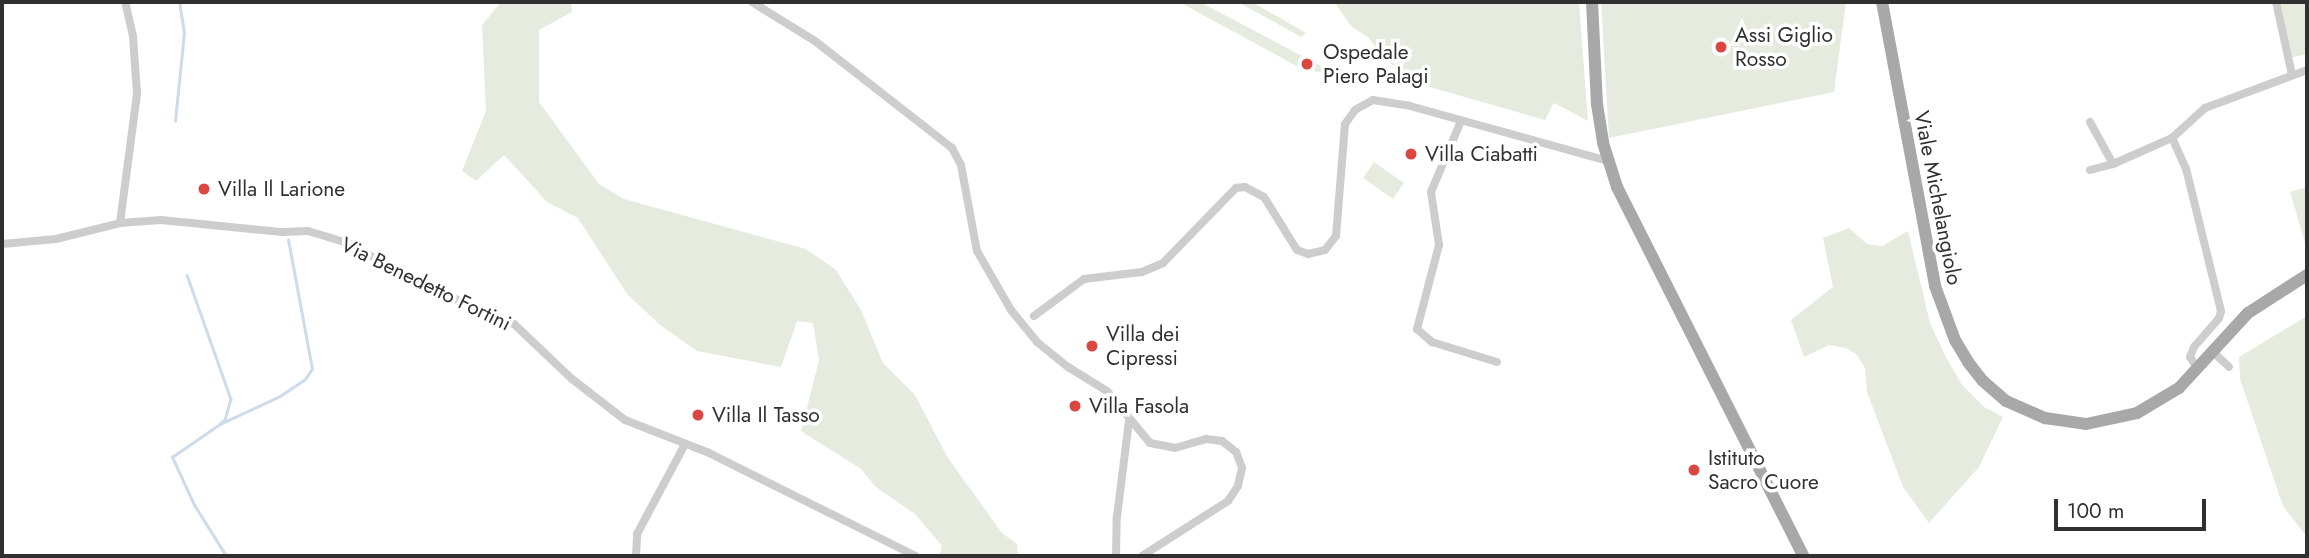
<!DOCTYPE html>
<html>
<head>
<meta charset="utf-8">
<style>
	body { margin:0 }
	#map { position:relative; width:2309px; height:558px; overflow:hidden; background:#fff; font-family:Jost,sans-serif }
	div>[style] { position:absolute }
	.green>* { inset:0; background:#e5ecdf }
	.stream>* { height:2.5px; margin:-1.25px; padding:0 1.25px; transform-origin:1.25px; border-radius:1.25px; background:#cddbea }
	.street>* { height:8px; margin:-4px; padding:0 4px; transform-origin:4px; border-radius:4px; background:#cdcdcd }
	.primary>* { height:12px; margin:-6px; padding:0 6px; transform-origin:6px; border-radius:6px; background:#a8a8a8 }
	.dots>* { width:19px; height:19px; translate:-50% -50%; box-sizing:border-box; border:4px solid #fff; border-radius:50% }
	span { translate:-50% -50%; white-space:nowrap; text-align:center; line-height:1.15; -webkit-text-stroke:7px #fff; paint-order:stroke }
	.poi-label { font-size:21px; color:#303030 }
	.left { translate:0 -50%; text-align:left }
	.street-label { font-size:21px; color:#303030 }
	.frame { position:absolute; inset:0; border:4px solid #303030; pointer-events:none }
	.scale { position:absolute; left:2054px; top:499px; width:152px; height:32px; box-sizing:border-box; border:4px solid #303030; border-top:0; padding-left:9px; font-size:21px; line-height:24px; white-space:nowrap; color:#303030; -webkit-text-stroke:5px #fff; paint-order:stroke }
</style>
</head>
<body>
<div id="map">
	<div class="green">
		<div style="clip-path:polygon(501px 2px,571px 2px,572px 12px,539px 30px,539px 102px,599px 184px,624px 199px,806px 249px,836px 270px,861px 310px,883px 363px,915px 395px,948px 458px,1002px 533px,1017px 544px,1018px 556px,939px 556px,942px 546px,915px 514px,876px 487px,861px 469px,801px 431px,819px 360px,813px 323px,797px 321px,781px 367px,697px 351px,660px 325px,627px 294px,578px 218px,547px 202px,504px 155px,476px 181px,462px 171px,486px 111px,482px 25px)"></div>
		<div style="clip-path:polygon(1179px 2px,1200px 2px,1325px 68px,1321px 72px,1304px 70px)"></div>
		<div style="clip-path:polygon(1238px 2px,1252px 2px,1306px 33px,1301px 37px)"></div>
		<div style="clip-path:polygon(1334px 2px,1579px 2px,1588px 121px,1554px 103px,1545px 120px,1426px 86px,1377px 55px,1379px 51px,1368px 37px,1352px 27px)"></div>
		<div style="clip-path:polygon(1601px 2px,1846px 2px,1834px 92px,1609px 138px)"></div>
		<div style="clip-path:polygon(2280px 2px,2307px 2px,2307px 54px,2290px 58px)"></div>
		<div style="clip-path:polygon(1374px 162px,1404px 183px,1393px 199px,1363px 178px)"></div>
		<div style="clip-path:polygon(2307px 187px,2307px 242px,2305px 243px,2290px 192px)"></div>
		<div style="clip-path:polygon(1849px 228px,1867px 244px,1882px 246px,1908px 231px,1930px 323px,1945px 355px,1962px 385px,1984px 407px,2003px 417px,1979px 467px,1929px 523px,1903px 487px,1867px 392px,1865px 368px,1856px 354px,1846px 348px,1829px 345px,1804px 357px,1791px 320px,1833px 287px,1823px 238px)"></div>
		<div style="clip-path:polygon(2307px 316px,2307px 537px,2283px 506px,2240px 379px,2239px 357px)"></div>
	</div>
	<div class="stream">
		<div style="left:175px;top:121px;width:88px;rotate:-84.2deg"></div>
		<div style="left:184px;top:33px;width:31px;rotate:-99deg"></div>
		<div style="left:187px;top:275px;width:132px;rotate:70.5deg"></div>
		<div style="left:231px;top:399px;width:22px;rotate:106deg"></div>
		<div style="left:225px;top:420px;width:6px;rotate:141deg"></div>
		<div style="left:226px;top:556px;width:60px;rotate:-122.1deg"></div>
		<div style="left:194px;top:505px;width:53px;rotate:-114.6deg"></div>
		<div style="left:172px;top:457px;width:58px;rotate:-34.5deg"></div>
		<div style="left:220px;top:424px;width:66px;rotate:-25deg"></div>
		<div style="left:280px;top:396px;width:30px;rotate:-34deg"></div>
		<div style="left:305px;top:379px;width:12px;rotate:-55deg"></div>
		<div style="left:312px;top:369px;width:131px;rotate:-100.5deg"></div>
	</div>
	<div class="street">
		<div style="left:752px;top:2px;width:74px;rotate:31.8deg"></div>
		<div style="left:815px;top:41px;width:174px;rotate:38deg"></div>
		<div style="left:952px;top:148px;width:19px;rotate:62deg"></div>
		<div style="left:961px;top:165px;width:87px;rotate:79.5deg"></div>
		<div style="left:977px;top:251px;width:68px;rotate:60deg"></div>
		<div style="left:1011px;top:310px;width:41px;rotate:50.9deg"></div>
		<div style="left:1037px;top:342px;width:40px;rotate:39deg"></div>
		<div style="left:1068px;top:367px;width:46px;rotate:31.6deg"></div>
		<div style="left:1107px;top:391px;width:67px;rotate:50.4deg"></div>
		<div style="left:1150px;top:443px;width:25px;rotate:11deg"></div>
		<div style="left:1175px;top:448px;width:32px;rotate:-16deg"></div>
		<div style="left:1206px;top:439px;width:16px;rotate:7deg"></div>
		<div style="left:1222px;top:441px;width:18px;rotate:38deg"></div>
		<div style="left:1236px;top:452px;width:17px;rotate:69deg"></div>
		<div style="left:1242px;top:468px;width:18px;rotate:103deg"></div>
		<div style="left:1238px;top:486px;width:18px;rotate:124deg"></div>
		<div style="left:1228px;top:501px;width:102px;rotate:147.4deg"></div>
		<div style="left:2276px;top:2px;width:75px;rotate:77.6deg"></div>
		<div style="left:1461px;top:121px;width:77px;rotate:112.9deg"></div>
		<div style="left:1431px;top:192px;width:54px;rotate:81.4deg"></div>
		<div style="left:1439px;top:245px;width:87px;rotate:104.7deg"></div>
		<div style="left:1417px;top:329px;width:20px;rotate:41deg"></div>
		<div style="left:1432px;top:342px;width:68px;rotate:17.1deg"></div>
		<div style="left:2090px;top:122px;width:48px;rotate:61.3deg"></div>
		<div style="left:2090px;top:170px;width:24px;rotate:-15deg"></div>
		<div style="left:2113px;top:164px;width:64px;rotate:-23.8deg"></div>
		<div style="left:120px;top:223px;width:131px;rotate:-82.5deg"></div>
		<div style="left:137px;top:93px;width:57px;rotate:-94deg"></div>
		<div style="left:133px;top:36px;width:35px;rotate:-103deg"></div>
		<div style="left:2px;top:244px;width:54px;rotate:-5.3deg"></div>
		<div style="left:56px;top:239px;width:66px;rotate:-14deg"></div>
		<div style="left:120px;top:223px;width:41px;rotate:-4.2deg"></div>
		<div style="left:161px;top:220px;width:122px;rotate:5.7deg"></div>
		<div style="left:282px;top:232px;width:26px;rotate:-2deg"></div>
		<div style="left:308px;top:231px;width:45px;rotate:16.8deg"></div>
		<div style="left:351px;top:244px;width:68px;rotate:31.1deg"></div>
		<div style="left:409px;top:279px;width:114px;rotate:23.2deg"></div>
		<div style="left:514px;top:324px;width:80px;rotate:43.5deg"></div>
		<div style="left:572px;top:379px;width:67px;rotate:37.7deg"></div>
		<div style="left:625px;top:420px;width:90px;rotate:21.4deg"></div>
		<div style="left:709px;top:453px;width:231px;rotate:26.5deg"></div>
		<div style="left:1034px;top:316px;width:62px;rotate:-36.5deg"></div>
		<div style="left:1084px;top:279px;width:58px;rotate:-6.9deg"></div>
		<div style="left:1142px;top:272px;width:23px;rotate:-23deg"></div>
		<div style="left:1163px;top:263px;width:105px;rotate:-45.8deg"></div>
		<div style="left:1236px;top:188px;width:9px;rotate:-6deg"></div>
		<div style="left:1245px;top:187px;width:21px;rotate:28deg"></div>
		<div style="left:1264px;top:197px;width:62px;rotate:58.1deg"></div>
		<div style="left:1297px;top:250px;width:12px;rotate:20deg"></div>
		<div style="left:1308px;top:254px;width:17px;rotate:-13deg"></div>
		<div style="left:1325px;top:250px;width:18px;rotate:-52deg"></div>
		<div style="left:1336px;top:236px;width:112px;rotate:-85.4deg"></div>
		<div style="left:1345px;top:124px;width:17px;rotate:-54deg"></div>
		<div style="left:1355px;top:110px;width:21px;rotate:-29deg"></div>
		<div style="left:1373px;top:100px;width:37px;rotate:9deg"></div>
		<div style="left:1410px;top:106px;width:205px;rotate:15.5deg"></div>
		<div style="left:2212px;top:351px;width:23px;rotate:43deg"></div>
		<div style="left:2197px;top:368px;width:13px;rotate:-122deg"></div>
		<div style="left:2190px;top:357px;width:11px;rotate:-68deg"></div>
		<div style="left:2194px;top:347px;width:38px;rotate:-49deg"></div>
		<div style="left:2219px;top:318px;width:7px;rotate:-74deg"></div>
		<div style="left:2221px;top:311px;width:146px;rotate:-103.8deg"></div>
		<div style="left:2186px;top:169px;width:34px;rotate:-114deg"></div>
		<div style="left:2172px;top:138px;width:45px;rotate:-42.3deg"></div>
		<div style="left:2205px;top:108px;width:109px;rotate:-20.4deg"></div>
		<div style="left:636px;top:556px;width:22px;rotate:-87deg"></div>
		<div style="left:637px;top:534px;width:102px;rotate:-61.9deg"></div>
		<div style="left:1116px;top:556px;width:39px;rotate:-89deg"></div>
		<div style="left:1117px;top:517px;width:97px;rotate:-82.9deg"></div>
	</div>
	<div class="primary">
		<div style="left:1592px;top:2px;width:102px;rotate:87.2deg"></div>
		<div style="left:1597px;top:104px;width:39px;rotate:81deg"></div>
		<div style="left:1603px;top:143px;width:46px;rotate:72.3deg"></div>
		<div style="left:1617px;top:187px;width:413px;rotate:63.2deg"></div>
		<div style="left:1882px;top:2px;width:289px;rotate:79.4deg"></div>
		<div style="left:1935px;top:286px;width:58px;rotate:69.7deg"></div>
		<div style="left:1955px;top:340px;width:26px;rotate:59deg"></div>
		<div style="left:1968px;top:362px;width:24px;rotate:52deg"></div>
		<div style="left:1983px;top:381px;width:30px;rotate:41deg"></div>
		<div style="left:2006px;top:401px;width:43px;rotate:23.6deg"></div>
		<div style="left:2045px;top:418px;width:41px;rotate:8.3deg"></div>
		<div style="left:2086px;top:424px;width:52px;rotate:-12.2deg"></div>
		<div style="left:2137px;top:413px;width:49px;rotate:-30.8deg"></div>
		<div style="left:2179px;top:388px;width:102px;rotate:-47.4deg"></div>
		<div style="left:2248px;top:313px;width:70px;rotate:-32.8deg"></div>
	</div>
	<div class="dots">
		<div style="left:1721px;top:47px;background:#d94740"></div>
		<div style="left:1307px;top:64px;background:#d94740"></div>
		<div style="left:1411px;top:154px;background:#d94740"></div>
		<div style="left:204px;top:189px;background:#d94740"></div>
		<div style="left:1092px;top:346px;background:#d94740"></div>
		<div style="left:1075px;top:406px;background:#d94740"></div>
		<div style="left:698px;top:415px;background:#d94740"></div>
		<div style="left:1694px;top:470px;background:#d94740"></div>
	</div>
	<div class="poi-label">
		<span class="left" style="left:1735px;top:47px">Assi Giglio<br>Rosso</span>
		<span class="left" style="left:1323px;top:64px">Ospedale<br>Piero Palagi</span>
		<span class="left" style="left:1425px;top:154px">Villa Ciabatti</span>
		<span class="left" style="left:218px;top:189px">Villa Il Larione</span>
		<span class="left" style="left:1106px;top:346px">Villa dei<br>Cipressi</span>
		<span class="left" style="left:1089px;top:406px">Villa Fasola</span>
		<span class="left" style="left:712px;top:415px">Villa Il Tasso</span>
		<span class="left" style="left:1708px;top:470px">Istituto<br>Sacro Cuore</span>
	</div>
	<div class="street-label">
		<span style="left:1938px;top:198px;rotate:79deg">Viale Michelangiolo</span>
		<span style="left:426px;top:284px;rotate:26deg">Via Benedetto Fortini</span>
	</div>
	<div class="frame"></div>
	<div class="scale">100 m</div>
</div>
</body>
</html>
